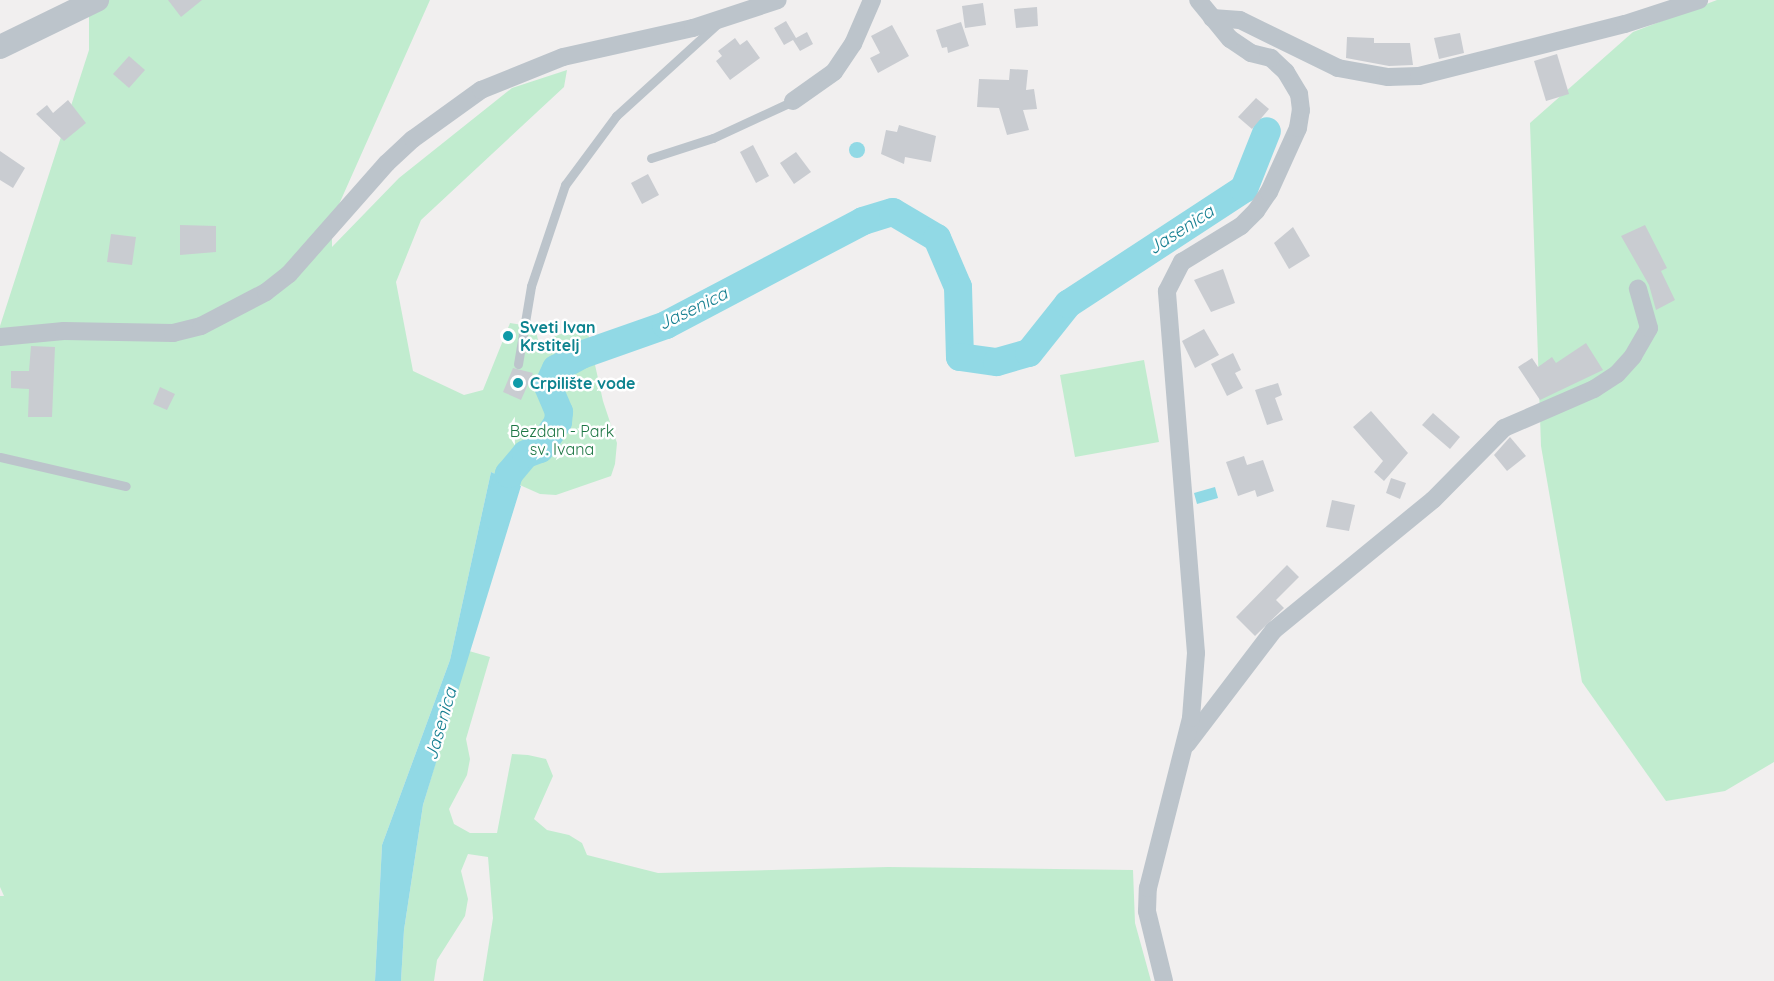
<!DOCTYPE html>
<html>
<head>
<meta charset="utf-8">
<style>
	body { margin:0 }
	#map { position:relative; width:1774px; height:981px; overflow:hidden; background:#f1efef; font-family:Quicksand,sans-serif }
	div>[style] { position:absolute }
	.green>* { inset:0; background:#c1eccf }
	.water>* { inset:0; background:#91d9e5 }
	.round { border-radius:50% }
	.river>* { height:28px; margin:-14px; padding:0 14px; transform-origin:14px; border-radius:14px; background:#91d9e5 }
	.building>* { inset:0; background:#c9ccd1 }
	.service>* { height:9px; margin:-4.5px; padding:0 4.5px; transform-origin:4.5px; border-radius:4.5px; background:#bcc4cb }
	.minor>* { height:18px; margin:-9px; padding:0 9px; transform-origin:9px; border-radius:9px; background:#bcc4cb }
	.tertiary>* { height:24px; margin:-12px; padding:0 12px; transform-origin:12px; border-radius:12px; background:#bcc4cb }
	.dots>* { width:16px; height:16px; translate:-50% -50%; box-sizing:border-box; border:3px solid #fff; border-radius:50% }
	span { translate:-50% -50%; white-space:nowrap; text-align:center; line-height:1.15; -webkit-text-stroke:5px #fff; paint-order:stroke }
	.culture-label { font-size:16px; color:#0d838f; font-weight:700 }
	.left { translate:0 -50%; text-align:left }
	.park-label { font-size:16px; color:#1e7745 }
	.water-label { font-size:18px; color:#167f91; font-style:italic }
</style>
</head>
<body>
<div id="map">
	<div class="green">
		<div style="clip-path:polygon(89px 0,430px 0,332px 220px,332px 247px,399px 178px,512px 88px,567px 70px,564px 87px,421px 220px,396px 282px,413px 371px,464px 395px,483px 390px,510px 323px,535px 327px,538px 340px,543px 341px,586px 324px,603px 401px,617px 443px,615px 464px,611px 476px,556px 495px,540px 494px,491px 472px,450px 660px,382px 845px,375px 981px,0 981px,0 896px,4px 896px,0 887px,0 326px,89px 50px)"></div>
		<div style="clip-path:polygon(1717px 0,1774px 0,1774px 762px,1725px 791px,1666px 801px,1582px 682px,1541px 446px,1530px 123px,1633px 32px)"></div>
		<div style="clip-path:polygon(1144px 360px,1159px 442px,1075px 457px,1060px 375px)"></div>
		<div style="clip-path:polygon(469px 651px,490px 657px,466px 739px,470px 759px,467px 775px,449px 809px,454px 824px,470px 833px,497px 833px,512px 754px,528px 755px,546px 759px,553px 776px,534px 819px,547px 830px,569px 835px,582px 843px,587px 855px,658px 873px,888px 867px,1133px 870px,1135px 923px,1151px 981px,483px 981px,493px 918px,488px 857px,468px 854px,461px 871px,468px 899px,465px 916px,437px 960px,434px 981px,401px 981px,404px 930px,423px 805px)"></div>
	</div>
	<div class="water">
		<div class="round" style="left:849px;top:142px;width:16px;height:16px"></div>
		<div style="clip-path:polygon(491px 472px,521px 486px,423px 805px,404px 930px,401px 981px,375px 981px,382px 845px,450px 660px)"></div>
		<div style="clip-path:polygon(1215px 487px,1218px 498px,1197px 504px,1194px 493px)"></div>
	</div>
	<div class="river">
		<div style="left:496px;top:517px;width:45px;rotate:-73.2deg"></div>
		<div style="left:509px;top:474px;width:26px;rotate:-50deg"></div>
		<div style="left:526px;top:454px;width:15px;rotate:-20deg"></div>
		<div style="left:540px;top:449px;width:32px;rotate:-56deg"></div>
		<div style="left:558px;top:422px;width:10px;rotate:-84deg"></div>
		<div style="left:559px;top:412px;width:28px;rotate:-113deg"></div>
		<div style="left:548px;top:386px;width:19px;rotate:-65deg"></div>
		<div style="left:556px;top:369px;width:29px;rotate:-29deg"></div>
		<div style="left:581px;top:355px;width:90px;rotate:-19.4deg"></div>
		<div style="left:666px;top:325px;width:223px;rotate:-27.8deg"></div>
		<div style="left:863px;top:221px;width:31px;rotate:-17deg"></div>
		<div style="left:893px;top:212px;width:51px;rotate:30.6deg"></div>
		<div style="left:937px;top:238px;width:53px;rotate:66.8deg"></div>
		<div style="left:958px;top:287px;width:70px;rotate:88.4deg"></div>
		<div style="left:960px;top:357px;width:37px;rotate:8deg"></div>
		<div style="left:997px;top:362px;width:33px;rotate:-16deg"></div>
		<div style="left:1029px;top:353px;width:63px;rotate:-51.5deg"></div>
		<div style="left:1068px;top:304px;width:210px;rotate:-33.2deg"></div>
		<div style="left:1244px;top:189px;width:62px;rotate:-68.4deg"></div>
	</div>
	<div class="building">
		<div style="clip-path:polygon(168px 0,202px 0,181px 17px)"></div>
		<div style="clip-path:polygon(983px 3px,986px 25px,965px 28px,962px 6px)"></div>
		<div style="clip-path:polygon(1037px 7px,1038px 26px,1016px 28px,1014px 9px)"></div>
		<div style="clip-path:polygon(786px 21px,796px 38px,807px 32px,813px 44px,800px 51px,793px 40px,784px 45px,774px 28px)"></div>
		<div style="clip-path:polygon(961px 22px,969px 46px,948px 53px,947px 47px,942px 48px,936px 30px)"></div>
		<div style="clip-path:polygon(892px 25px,909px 56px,878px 73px,870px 58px,880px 53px,871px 36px)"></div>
		<div style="clip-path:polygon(1460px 33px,1464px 53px,1439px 59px,1434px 38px)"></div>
		<div style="clip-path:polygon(1347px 37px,1374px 38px,1374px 43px,1410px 43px,1413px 65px,1389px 66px,1346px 58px)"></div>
		<div style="clip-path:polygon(735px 38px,740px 45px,747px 40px,760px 58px,730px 80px,716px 61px,722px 56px,718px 51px)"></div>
		<div style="clip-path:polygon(1557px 54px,1569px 94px,1546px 101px,1534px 61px)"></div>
		<div style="clip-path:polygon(129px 56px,145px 70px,129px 88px,113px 74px)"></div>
		<div style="clip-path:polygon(1010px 69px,1028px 70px,1026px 90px,1034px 89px,1037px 109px,1023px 110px,1029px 130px,1007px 135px,999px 108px,977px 107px,979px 79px,1009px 80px)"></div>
		<div style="clip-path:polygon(1256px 98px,1269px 109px,1252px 129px,1238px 117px)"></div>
		<div style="clip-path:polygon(68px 100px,86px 123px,64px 141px,36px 114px,47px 105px,53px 113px)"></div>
		<div style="clip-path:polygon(899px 125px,936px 136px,931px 162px,905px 157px,904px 164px,881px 154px,886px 130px,897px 132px)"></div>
		<div style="clip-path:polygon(753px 145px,769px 176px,756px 183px,740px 152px)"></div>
		<div style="clip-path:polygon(0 151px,25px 168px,13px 188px,0 180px)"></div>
		<div style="clip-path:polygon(796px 152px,811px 172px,794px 184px,780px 163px)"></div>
		<div style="clip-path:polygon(648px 174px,659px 195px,642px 204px,631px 183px)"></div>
		<div style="clip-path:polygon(180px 225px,216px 226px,216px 252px,180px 255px)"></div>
		<div style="clip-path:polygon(1645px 225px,1667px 268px,1661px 271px,1675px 300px,1656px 310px,1649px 285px,1621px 236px)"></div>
		<div style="clip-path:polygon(1293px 227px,1310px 256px,1289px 269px,1274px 243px)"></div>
		<div style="clip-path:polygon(111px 234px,136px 237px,132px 265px,107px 262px)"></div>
		<div style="clip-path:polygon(1223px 269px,1235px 303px,1211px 312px,1194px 280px)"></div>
		<div style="clip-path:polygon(1204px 329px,1219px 355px,1195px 368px,1182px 341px)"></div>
		<div style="clip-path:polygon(1586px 343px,1603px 370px,1540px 400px,1518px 367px,1532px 358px,1538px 367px,1552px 357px,1556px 363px)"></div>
		<div style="clip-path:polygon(31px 346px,55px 347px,52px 417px,28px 417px,29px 389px,11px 388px,11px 371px,29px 371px)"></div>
		<div style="clip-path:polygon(1233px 353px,1241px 370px,1235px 373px,1243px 388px,1227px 396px,1211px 364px)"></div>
		<div style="clip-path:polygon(513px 368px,533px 373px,521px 400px,503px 392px)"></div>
		<div style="clip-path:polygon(1278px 383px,1282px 395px,1275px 398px,1283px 420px,1267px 425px,1255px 390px)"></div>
		<div style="clip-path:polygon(160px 387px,175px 394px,167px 410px,153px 404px)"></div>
		<div style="clip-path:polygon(1371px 411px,1408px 453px,1384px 481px,1374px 472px,1383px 461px,1353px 427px)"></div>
		<div style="clip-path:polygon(1433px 413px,1460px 437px,1450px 449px,1422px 425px)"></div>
		<div style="clip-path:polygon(1510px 437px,1526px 456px,1507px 471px,1494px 455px)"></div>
		<div style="clip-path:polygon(1244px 456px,1247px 465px,1263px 460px,1274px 491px,1257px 497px,1255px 490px,1238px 496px,1226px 462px)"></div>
		<div style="clip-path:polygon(1391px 478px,1406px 483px,1400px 499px,1386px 493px)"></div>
		<div style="clip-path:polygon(1332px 500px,1355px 505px,1349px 531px,1326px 527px)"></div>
		<div style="clip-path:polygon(1287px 565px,1299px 577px,1276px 600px,1284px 608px,1255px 636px,1236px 617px)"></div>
	</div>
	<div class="service">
		<div style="left:651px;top:158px;width:65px;rotate:-17.9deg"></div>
		<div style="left:713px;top:138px;width:88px;rotate:-24.8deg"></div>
		<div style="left:518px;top:364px;width:79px;rotate:-80.5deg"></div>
		<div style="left:531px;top:286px;width:107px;rotate:-71.4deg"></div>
		<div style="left:565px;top:185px;width:86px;rotate:-53.5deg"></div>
		<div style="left:616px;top:116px;width:137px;rotate:-42.3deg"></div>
		<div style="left:0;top:457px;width:129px;rotate:13deg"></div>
	</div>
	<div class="minor">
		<div style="left:1212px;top:18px;width:28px;rotate:4deg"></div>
		<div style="left:1240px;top:20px;width:109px;rotate:26.1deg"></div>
		<div style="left:1338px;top:68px;width:51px;rotate:10.2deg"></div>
		<div style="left:1388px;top:77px;width:31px;rotate:-2deg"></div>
		<div style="left:1419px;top:76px;width:212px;rotate:-14.2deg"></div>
		<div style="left:1625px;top:24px;width:78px;rotate:-18deg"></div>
		<div style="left:793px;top:101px;width:50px;rotate:-35.3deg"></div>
		<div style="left:834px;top:72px;width:34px;rotate:-56deg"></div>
		<div style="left:853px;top:44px;width:48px;rotate:-66.6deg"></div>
		<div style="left:0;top:337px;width:64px;rotate:-5.4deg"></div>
		<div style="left:64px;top:331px;width:109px;rotate:1.1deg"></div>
		<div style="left:173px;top:333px;width:29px;rotate:-14deg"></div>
		<div style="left:201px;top:326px;width:73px;rotate:-27.6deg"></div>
		<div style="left:266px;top:292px;width:29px;rotate:-38deg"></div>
		<div style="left:289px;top:274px;width:148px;rotate:-48.6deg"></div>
		<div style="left:387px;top:163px;width:35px;rotate:-43deg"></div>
		<div style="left:413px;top:139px;width:84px;rotate:-35.8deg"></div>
		<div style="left:481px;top:90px;width:88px;rotate:-21.9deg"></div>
		<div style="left:563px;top:57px;width:133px;rotate:-12.6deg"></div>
		<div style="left:693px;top:28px;width:89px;rotate:-18.2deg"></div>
		<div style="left:1187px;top:744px;width:143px;rotate:-52.7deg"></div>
		<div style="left:1274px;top:630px;width:205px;rotate:-39.3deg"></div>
		<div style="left:1433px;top:500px;width:101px;rotate:-45.4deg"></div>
		<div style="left:1504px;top:428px;width:98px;rotate:-23.4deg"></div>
		<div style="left:1594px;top:389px;width:27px;rotate:-33deg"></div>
		<div style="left:1617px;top:374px;width:24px;rotate:-48deg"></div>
		<div style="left:1633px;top:356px;width:32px;rotate:-60deg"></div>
		<div style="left:1649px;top:328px;width:41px;rotate:-105.8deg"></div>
		<div style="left:1164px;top:981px;width:72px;rotate:-103.7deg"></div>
		<div style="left:1147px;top:911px;width:23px;rotate:-88deg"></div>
		<div style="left:1148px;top:888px;width:175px;rotate:-75.8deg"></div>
		<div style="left:1191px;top:718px;width:65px;rotate:-85.6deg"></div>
		<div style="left:1196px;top:653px;width:363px;rotate:-94.6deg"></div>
		<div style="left:1167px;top:291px;width:33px;rotate:-63deg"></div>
		<div style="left:1182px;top:262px;width:69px;rotate:-31.4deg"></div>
		<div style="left:1241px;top:226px;width:21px;rotate:-45deg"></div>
		<div style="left:1256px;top:211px;width:23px;rotate:-56deg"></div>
		<div style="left:1269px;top:192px;width:70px;rotate:-65.6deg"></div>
		<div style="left:1298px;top:128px;width:18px;rotate:-81deg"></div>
		<div style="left:1301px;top:110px;width:16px;rotate:-97deg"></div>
		<div style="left:1299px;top:94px;width:26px;rotate:-121deg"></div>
		<div style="left:1286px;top:72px;width:21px;rotate:-137deg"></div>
		<div style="left:1271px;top:58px;width:21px;rotate:-166deg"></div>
		<div style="left:1251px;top:53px;width:25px;rotate:-146deg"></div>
		<div style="left:1230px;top:39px;width:50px;rotate:-129.4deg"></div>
	</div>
	<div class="tertiary">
		<div style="left:0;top:47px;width:108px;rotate:-25.9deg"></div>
	</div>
	<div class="dots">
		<div style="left:508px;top:336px;background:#0f9aa8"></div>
		<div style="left:518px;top:383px;background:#0f9aa8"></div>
	</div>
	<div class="culture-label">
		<span class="left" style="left:520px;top:336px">Sveti Ivan<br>Krstitelj</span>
		<span class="left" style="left:530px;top:383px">Crpilište vode</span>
	</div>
	<div class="park-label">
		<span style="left:562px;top:440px">Bezdan - Park<br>sv. Ivana</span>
	</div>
	<div class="water-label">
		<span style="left:1181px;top:230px;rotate:-33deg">Jasenica</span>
		<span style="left:693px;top:309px;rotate:-26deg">Jasenica</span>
		<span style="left:441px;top:724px;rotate:-74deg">Jasenica</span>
	</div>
</div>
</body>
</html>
